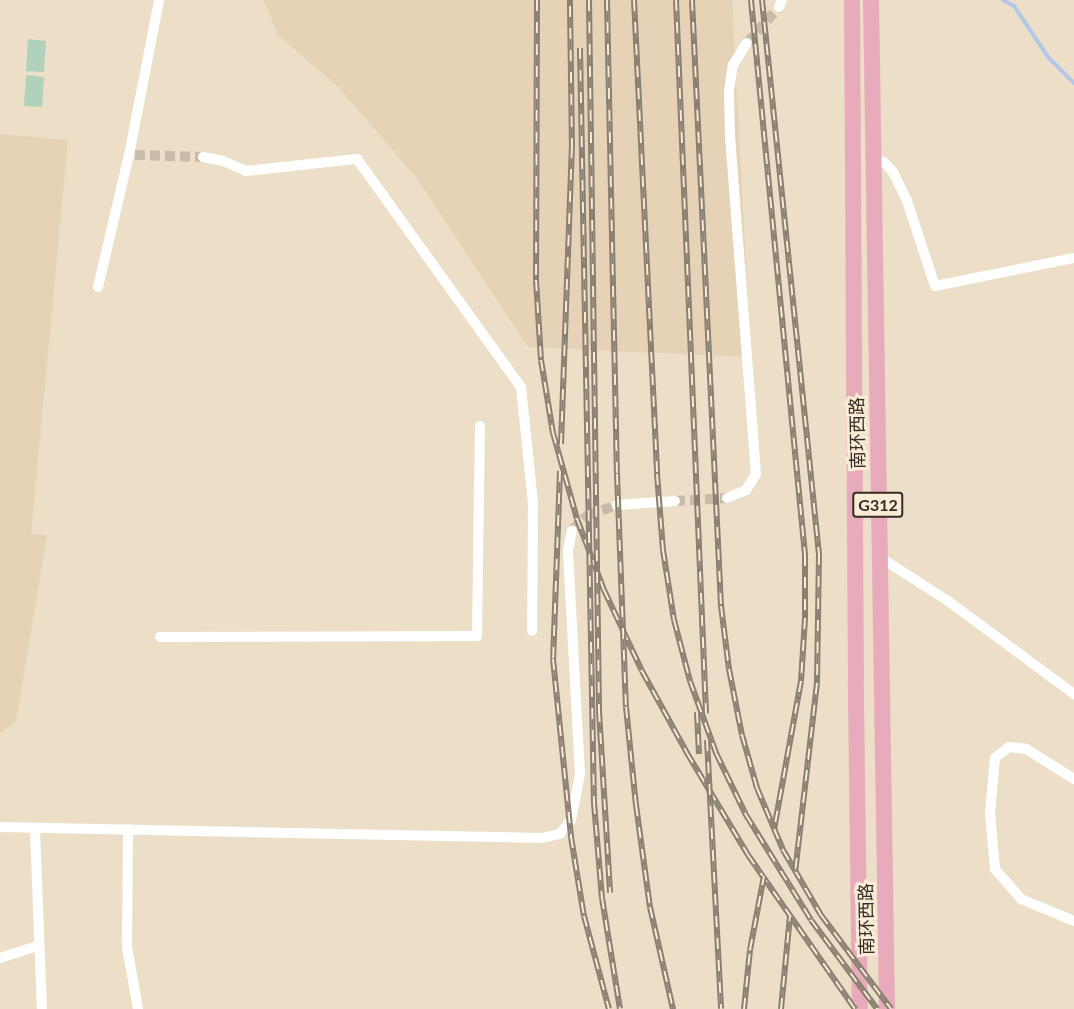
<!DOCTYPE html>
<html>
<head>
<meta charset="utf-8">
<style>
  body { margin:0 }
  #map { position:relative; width:1074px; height:1009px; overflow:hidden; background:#eddec8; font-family:Lato,"Noto Sans SC",sans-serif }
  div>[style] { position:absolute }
  .built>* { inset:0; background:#e6d2b6 }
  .green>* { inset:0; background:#b0d1bb }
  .stream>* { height:4px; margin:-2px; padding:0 2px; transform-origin:2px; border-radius:2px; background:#b3c8e9 }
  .minor-tunnel>* { height:10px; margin-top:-5px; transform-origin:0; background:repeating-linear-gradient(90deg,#c8bba7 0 10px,transparent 0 15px) }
  .minor>* { height:10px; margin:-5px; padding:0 5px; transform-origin:5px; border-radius:5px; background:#fff }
  .trunk>* { height:16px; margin:-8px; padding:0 8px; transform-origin:8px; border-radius:8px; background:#e8abbc }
  .rail>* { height:6px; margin-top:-3px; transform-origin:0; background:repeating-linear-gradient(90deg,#faebd5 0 11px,#8a8071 0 22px); box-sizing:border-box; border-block:2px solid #8a8071 }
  span { translate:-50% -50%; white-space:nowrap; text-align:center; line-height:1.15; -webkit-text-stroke:6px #faebd5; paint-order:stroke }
  .shield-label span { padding:2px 4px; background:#faebd5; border:2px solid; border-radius:4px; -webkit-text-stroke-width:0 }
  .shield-label { font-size:16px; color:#332d25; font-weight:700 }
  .street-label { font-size:18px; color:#332d25 }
</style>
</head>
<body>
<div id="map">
  <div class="built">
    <div style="clip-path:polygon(264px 0,732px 0,751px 357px,528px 347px,416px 177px,338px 87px,277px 34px)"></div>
    <div style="clip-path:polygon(0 134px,68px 140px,31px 534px,47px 535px,16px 721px,0 733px)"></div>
  </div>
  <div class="green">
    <div style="clip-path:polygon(28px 39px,46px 41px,44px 72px,26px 71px)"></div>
    <div style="clip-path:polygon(26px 75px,44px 77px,42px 107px,24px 106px)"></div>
  </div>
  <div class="stream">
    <div style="left:1003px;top:0;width:13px;rotate:29deg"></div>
    <div style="left:1014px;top:6px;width:63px;rotate:56.1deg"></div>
    <div style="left:1049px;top:58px;width:35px;rotate:45deg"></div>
  </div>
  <div class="minor-tunnel">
    <div style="left:747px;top:43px;width:48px;rotate:-48.4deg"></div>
    <div style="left:135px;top:155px;width:68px;rotate:1.7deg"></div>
    <div style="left:675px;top:501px;width:52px;rotate:-3.3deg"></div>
    <div style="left:572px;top:530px;width:22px;rotate:-43deg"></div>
    <div style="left:588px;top:515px;width:31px;rotate:-19deg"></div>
  </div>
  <div class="minor">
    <div style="left:779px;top:7px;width:8px;rotate:-67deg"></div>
    <div style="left:203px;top:157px;width:20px;rotate:11deg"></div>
    <div style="left:223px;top:161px;width:25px;rotate:23deg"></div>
    <div style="left:246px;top:171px;width:112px;rotate:-6.2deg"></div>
    <div style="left:357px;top:159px;width:281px;rotate:54.3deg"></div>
    <div style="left:521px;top:387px;width:117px;rotate:84.1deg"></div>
    <div style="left:533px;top:503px;width:128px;rotate:90.4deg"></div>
    <div style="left:873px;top:159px;width:11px;rotate:15deg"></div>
    <div style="left:884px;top:162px;width:13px;rotate:48deg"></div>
    <div style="left:893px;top:172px;width:32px;rotate:64deg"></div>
    <div style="left:907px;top:201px;width:89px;rotate:71.8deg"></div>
    <div style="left:935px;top:286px;width:142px;rotate:-11.4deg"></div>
    <div style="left:98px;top:287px;width:136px;rotate:-76.8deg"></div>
    <div style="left:129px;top:155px;width:158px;rotate:-79deg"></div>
    <div style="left:727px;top:498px;width:21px;rotate:-23deg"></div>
    <div style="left:746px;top:490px;width:19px;rotate:-58deg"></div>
    <div style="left:756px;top:474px;width:338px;rotate:-94.4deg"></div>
    <div style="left:730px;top:137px;width:45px;rotate:-91.3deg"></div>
    <div style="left:729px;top:92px;width:27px;rotate:-82deg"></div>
    <div style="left:733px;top:65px;width:26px;rotate:-58deg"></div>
    <div style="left:617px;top:505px;width:58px;rotate:-3.9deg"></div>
    <div style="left:878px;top:556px;width:83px;rotate:32.7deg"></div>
    <div style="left:948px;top:601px;width:157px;rotate:36.4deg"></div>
    <div style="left:160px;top:637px;width:317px;rotate:-0.2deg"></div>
    <div style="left:477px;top:636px;width:210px;rotate:-89.2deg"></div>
    <div style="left:1074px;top:779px;width:57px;rotate:-148deg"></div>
    <div style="left:1026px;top:749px;width:17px;rotate:-173deg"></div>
    <div style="left:1009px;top:747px;width:18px;rotate:142deg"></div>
    <div style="left:995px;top:758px;width:55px;rotate:95.2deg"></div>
    <div style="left:990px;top:813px;width:56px;rotate:84.9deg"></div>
    <div style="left:995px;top:869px;width:40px;rotate:49deg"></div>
    <div style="left:1021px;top:899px;width:57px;rotate:22.5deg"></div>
    <div style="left:0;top:827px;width:542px;rotate:1.16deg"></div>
    <div style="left:542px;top:838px;width:18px;rotate:-13deg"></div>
    <div style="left:560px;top:834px;width:18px;rotate:-52deg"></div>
    <div style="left:571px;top:820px;width:47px;rotate:-78.9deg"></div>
    <div style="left:580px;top:774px;width:223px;rotate:-93.1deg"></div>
    <div style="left:568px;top:551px;width:21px;rotate:-79deg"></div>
    <div style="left:35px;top:829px;width:180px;rotate:87.8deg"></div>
    <div style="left:128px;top:829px;width:118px;rotate:90.5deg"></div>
    <div style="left:127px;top:947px;width:63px;rotate:79.9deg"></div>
    <div style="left:0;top:958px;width:40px;rotate:-18deg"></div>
  </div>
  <div class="trunk">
    <div style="left:852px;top:0;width:696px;rotate:89.67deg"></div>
    <div style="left:856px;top:696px;width:313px;rotate:89.3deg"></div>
    <div style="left:871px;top:0;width:1009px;rotate:89.09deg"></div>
  </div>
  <div class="rail">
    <div style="left:537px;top:0;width:280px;rotate:90.2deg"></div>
    <div style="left:536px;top:280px;width:80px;rotate:86.4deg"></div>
    <div style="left:541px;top:360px;width:74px;rotate:80.7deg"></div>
    <div style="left:553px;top:433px;width:89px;rotate:74.4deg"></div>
    <div style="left:577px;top:519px;width:76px;rotate:69.2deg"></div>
    <div style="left:604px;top:590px;width:89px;rotate:64.9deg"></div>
    <div style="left:642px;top:671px;width:94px;rotate:61.2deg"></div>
    <div style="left:687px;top:753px;width:119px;rotate:59.1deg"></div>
    <div style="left:748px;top:855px;width:188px;rotate:55.2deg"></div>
    <div style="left:589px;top:0;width:711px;rotate:89.19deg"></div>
    <div style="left:599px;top:711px;width:182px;rotate:86.5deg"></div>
    <div style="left:607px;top:0;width:474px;rotate:88.8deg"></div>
    <div style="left:617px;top:474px;width:233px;rotate:87.8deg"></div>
    <div style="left:626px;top:707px;width:99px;rotate:84.2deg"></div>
    <div style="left:636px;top:805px;width:103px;rotate:82.2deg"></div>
    <div style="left:650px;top:907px;width:105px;rotate:77.3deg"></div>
    <div style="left:634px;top:0;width:475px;rotate:87.2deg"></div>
    <div style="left:657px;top:474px;width:76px;rotate:85.5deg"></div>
    <div style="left:663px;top:550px;width:71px;rotate:81.1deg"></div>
    <div style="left:674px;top:620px;width:63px;rotate:75.3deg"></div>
    <div style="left:690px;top:681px;width:77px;rotate:70.1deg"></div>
    <div style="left:716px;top:753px;width:69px;rotate:64.2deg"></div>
    <div style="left:746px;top:815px;width:123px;rotate:58.2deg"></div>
    <div style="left:811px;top:920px;width:111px;rotate:53.4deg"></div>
    <div style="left:676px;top:0;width:714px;rotate:87.59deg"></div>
    <div style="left:692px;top:0;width:607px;rotate:87.26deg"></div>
    <div style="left:721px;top:606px;width:64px;rotate:82.8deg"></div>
    <div style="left:729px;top:669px;width:67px;rotate:78.9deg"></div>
    <div style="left:742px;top:735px;width:55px;rotate:74.2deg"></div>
    <div style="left:757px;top:788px;width:67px;rotate:67.2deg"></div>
    <div style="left:783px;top:850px;width:75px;rotate:59.7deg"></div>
    <div style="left:821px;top:915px;width:117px;rotate:53.3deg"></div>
    <div style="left:751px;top:0;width:558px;rotate:84.44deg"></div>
    <div style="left:805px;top:555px;width:63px;rotate:90deg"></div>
    <div style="left:805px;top:618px;width:63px;rotate:93.6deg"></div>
    <div style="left:801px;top:681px;width:150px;rotate:100.3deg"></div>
    <div style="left:762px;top:0;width:557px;rotate:84.13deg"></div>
    <div style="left:819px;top:554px;width:129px;rotate:90.9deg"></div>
    <div style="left:817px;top:683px;width:190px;rotate:96.6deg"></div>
    <div style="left:580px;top:48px;width:755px;rotate:88.94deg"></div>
    <div style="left:594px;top:803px;width:95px;rotate:85.2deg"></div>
    <div style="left:602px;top:898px;width:112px;rotate:80.8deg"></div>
    <div style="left:561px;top:444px;width:295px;rotate:-87.9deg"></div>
    <div style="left:572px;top:149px;width:149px;rotate:-90.8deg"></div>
    <div style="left:560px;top:471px;width:188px;rotate:92.1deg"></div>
    <div style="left:553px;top:659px;width:179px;rotate:84.2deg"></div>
    <div style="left:571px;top:837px;width:80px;rotate:80.7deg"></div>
    <div style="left:584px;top:916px;width:96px;rotate:75deg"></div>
    <div style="left:697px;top:712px;width:42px;rotate:87.3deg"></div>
    <div style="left:707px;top:740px;width:269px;rotate:87deg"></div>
    <div style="left:744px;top:1009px;width:59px;rotate:-84.2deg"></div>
    <div style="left:750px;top:950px;width:75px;rotate:-79.3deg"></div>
    <div style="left:781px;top:1009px;width:93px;rotate:-84.5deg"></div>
  </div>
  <div class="shield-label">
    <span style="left:878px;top:505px">G312</span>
  </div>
  <div class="street-label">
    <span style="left:857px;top:433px;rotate:-91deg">南环西路</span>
    <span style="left:866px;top:919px;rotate:-91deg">南环西路</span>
  </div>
</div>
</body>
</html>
